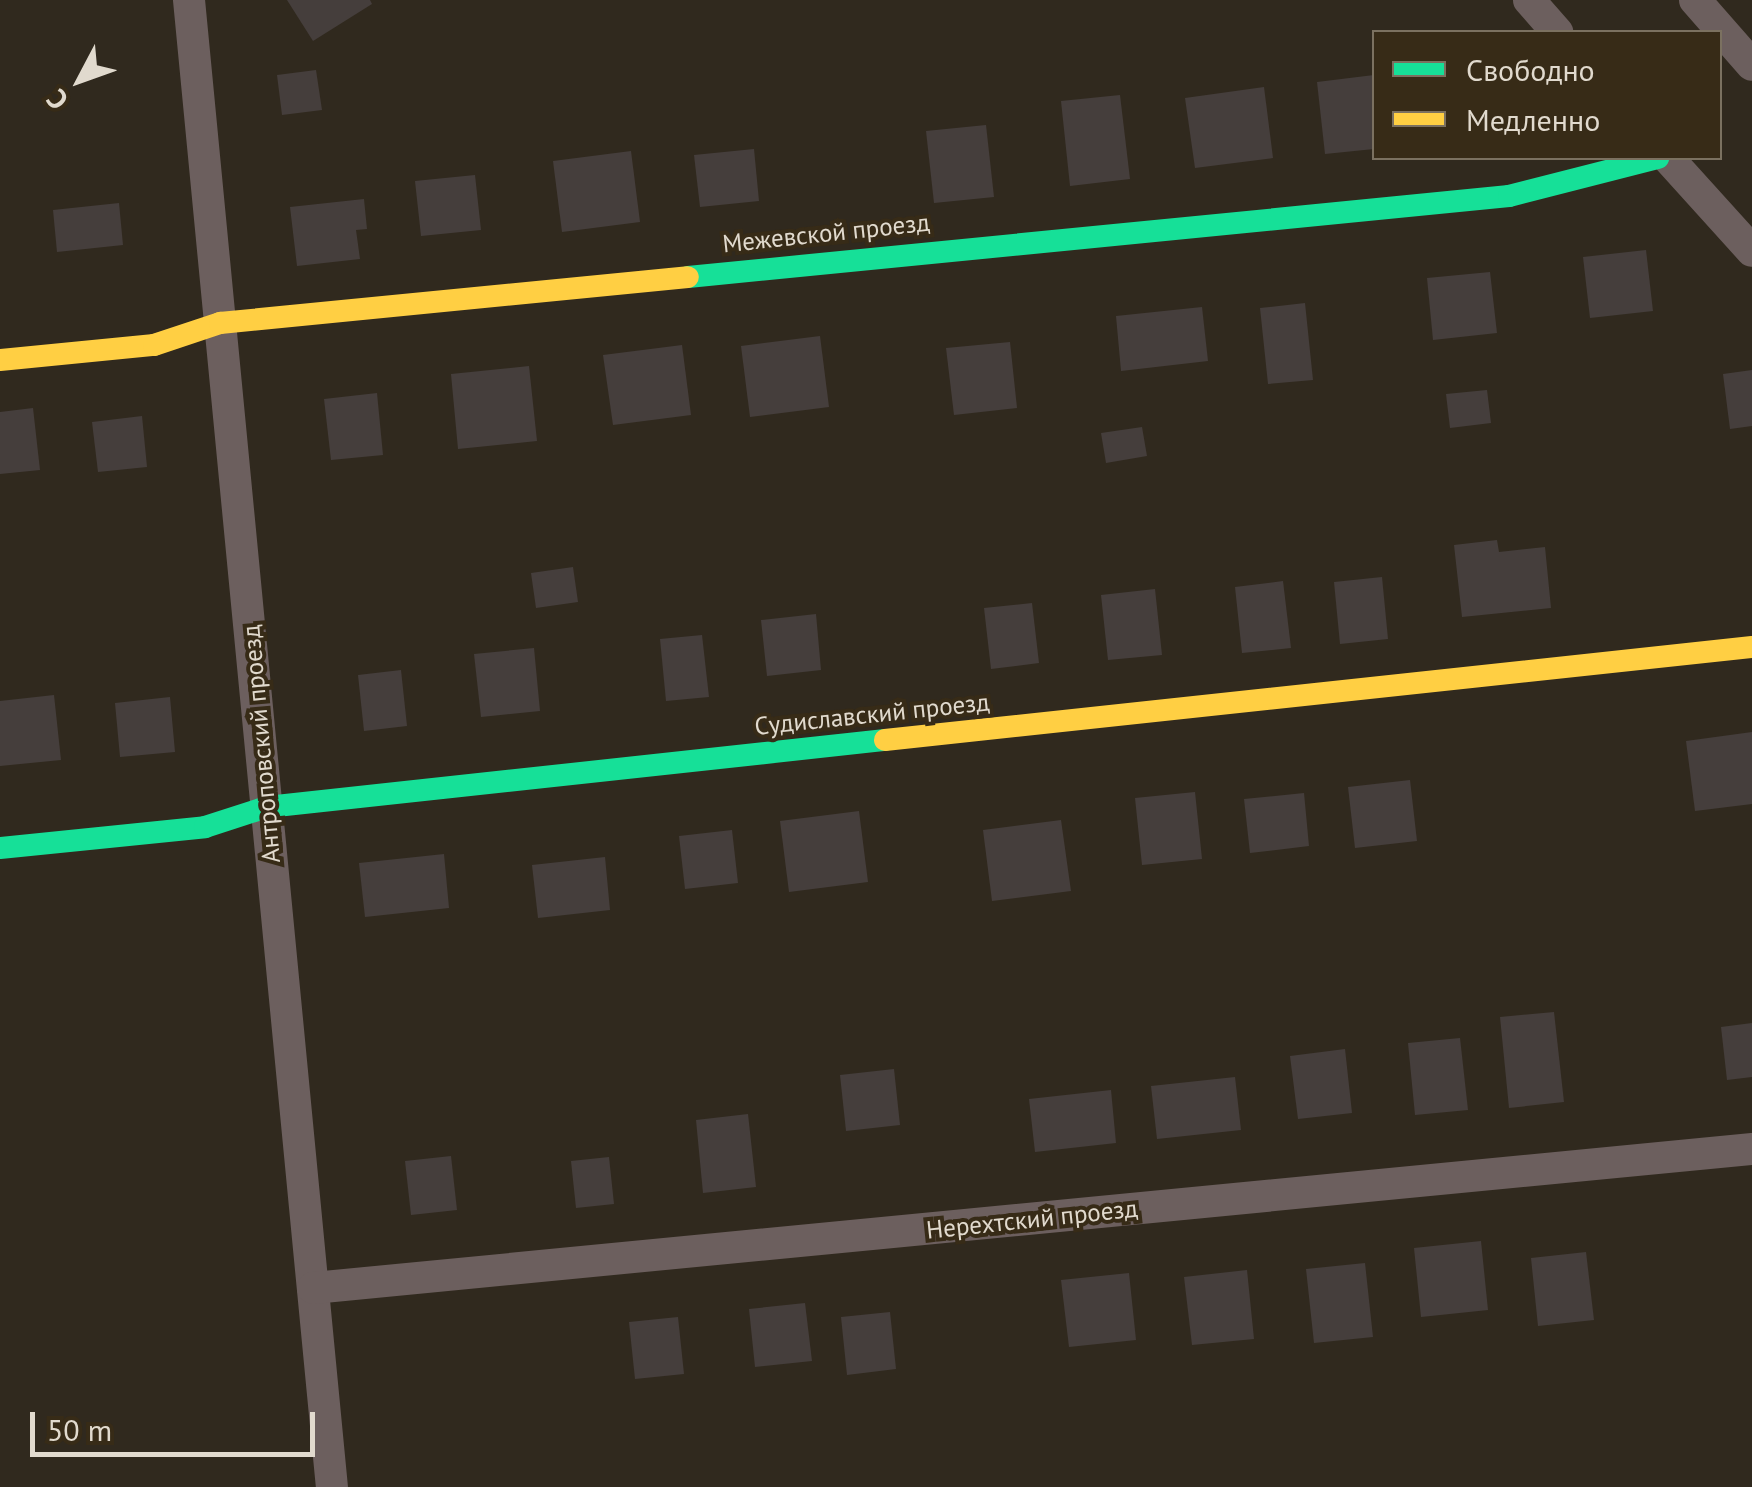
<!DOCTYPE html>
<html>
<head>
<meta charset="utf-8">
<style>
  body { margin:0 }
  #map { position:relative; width:1752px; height:1487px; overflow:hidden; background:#30291e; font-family:"PT Sans",sans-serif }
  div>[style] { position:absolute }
  .building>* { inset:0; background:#453e3c }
  .street>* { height:32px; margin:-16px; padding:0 16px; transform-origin:16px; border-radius:16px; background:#6c5f5e }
  .fast>* { height:22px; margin:-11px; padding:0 11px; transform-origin:11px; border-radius:11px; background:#16e098 }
  .slow>* { height:22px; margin:-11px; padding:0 11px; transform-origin:11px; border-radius:11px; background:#ffcf43 }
  span { translate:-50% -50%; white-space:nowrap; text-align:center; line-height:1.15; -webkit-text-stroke:8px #372b17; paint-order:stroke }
  .street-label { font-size:25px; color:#e1dace }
  .legend { position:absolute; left:1372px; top:30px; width:350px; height:130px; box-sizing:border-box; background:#372b17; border:2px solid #7b7160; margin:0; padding:12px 18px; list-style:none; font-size:30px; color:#e1dace }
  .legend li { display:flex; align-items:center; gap:20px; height:50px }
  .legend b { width:50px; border:2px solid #7b7160 }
  .north { position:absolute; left:30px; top:30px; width:100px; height:100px; -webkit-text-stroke:8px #372b17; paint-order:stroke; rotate:229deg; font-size:28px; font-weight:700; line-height:40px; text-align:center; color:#e1dace }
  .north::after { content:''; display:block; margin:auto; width:35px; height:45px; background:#e1dace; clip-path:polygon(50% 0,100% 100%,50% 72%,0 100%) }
  .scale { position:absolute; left:30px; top:1412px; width:285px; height:45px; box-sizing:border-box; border:5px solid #e1dace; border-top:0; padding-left:12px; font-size:30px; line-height:35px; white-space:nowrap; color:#e1dace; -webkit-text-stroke:8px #372b17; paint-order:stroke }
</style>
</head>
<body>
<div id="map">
  <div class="building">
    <div style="clip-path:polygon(287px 0,370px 0,372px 4px,313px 41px)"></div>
    <div style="clip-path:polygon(316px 70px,322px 110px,282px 115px,277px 75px)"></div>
    <div style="clip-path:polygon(1374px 75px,1374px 149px,1325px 154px,1317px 82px)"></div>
    <div style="clip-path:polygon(1264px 87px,1273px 158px,1195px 168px,1185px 98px)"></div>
    <div style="clip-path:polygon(1120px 95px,1130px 179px,1070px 186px,1061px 101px)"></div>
    <div style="clip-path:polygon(986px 125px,994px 197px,934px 203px,926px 131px)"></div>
    <div style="clip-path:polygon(754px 149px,759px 201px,700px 207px,694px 155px)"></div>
    <div style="clip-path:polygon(631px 151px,640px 222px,562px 232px,553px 161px)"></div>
    <div style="clip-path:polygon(475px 175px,481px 230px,421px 236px,415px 181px)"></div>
    <div style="clip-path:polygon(364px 199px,367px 229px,356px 230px,360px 259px,297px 266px,290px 207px)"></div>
    <div style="clip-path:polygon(119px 203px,123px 245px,57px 252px,53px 210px)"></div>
    <div style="clip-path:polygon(1646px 250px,1653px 311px,1590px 318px,1583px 257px)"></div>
    <div style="clip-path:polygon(1490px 272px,1497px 333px,1433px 340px,1427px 278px)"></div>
    <div style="clip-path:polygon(1305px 303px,1313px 380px,1268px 384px,1260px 308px)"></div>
    <div style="clip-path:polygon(1202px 307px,1208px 361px,1121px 371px,1116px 316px)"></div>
    <div style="clip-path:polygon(820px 336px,829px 407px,750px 417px,741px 346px)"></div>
    <div style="clip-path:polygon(1010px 342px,1017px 408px,954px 415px,946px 348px)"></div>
    <div style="clip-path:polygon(682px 345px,691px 415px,613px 425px,603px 355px)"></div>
    <div style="clip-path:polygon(529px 366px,537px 441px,458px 449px,451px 374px)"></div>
    <div style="clip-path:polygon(1752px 370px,1752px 426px,1730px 429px,1723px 374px)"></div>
    <div style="clip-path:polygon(1487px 390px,1491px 423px,1450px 428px,1446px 394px)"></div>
    <div style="clip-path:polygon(377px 393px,383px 455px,331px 460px,324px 399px)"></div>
    <div style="clip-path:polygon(33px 408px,40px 470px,0 474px,0 412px)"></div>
    <div style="clip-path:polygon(142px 416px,147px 467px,98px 472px,92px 422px)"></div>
    <div style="clip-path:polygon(1142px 427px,1147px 456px,1106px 463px,1101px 433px)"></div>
    <div style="clip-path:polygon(1497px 540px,1499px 552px,1545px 547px,1551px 608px,1462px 617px,1454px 545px)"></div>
    <div style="clip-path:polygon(573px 567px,578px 602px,536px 608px,531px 573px)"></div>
    <div style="clip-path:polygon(1382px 577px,1388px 639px,1340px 644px,1334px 582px)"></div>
    <div style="clip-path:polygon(1283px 581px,1291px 648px,1242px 653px,1235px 587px)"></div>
    <div style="clip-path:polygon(1155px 589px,1162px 655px,1108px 660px,1101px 595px)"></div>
    <div style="clip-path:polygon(1032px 603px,1039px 663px,991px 669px,984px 608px)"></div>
    <div style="clip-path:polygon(816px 614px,821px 670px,767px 676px,761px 620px)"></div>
    <div style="clip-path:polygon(702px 635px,709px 697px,666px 701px,660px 639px)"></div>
    <div style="clip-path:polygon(534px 648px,540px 711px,481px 717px,474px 654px)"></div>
    <div style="clip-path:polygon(401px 670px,407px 726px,364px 731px,358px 675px)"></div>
    <div style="clip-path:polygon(54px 695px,61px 760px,0 766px,0 701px)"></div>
    <div style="clip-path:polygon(170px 697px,175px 752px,120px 757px,115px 703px)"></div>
    <div style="clip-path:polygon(1752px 732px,1752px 804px,1695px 811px,1686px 741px)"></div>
    <div style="clip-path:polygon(1410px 780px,1417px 841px,1355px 848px,1348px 787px)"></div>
    <div style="clip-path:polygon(1195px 792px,1202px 859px,1142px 865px,1135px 798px)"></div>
    <div style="clip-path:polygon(1304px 793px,1309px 846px,1250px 853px,1244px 799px)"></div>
    <div style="clip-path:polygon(859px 811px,868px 882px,789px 892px,780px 821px)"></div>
    <div style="clip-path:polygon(1061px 820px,1071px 891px,992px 901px,983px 830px)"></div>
    <div style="clip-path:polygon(732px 830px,738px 883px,685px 889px,679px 836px)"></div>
    <div style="clip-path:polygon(444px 854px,449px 908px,365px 917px,359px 863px)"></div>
    <div style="clip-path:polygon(605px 857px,610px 910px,538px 918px,532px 865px)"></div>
    <div style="clip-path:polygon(1554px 1012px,1564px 1102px,1509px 1108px,1500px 1017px)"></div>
    <div style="clip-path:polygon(1752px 1023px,1752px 1077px,1727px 1080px,1721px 1027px)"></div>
    <div style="clip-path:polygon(1460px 1038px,1468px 1110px,1415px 1115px,1408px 1043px)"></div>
    <div style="clip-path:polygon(1345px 1049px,1352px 1113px,1298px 1119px,1290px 1056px)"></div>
    <div style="clip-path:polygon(894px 1069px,900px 1125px,846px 1131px,840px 1075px)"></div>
    <div style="clip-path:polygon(1235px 1077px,1241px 1130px,1157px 1139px,1151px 1086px)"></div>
    <div style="clip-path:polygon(1111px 1090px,1116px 1143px,1035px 1152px,1029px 1099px)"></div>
    <div style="clip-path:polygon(748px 1114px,756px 1187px,703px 1193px,696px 1120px)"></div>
    <div style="clip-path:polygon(451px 1156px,457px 1210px,411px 1215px,405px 1161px)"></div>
    <div style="clip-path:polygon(609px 1157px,614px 1204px,576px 1208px,571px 1161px)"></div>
    <div style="clip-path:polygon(1481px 1241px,1488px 1310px,1421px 1317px,1414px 1248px)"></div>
    <div style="clip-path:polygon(1586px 1252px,1594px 1320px,1538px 1326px,1531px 1258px)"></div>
    <div style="clip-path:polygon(1365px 1263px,1373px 1337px,1314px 1343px,1306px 1269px)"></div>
    <div style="clip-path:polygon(1247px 1270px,1254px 1339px,1192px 1345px,1184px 1277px)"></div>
    <div style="clip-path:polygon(1129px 1273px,1136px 1340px,1069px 1347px,1061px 1280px)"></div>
    <div style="clip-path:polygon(805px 1303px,812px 1361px,755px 1367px,749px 1309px)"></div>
    <div style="clip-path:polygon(890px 1312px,896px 1369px,847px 1375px,841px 1317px)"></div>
    <div style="clip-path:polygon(678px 1317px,684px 1374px,635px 1379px,629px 1322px)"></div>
  </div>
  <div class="street">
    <div style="left:189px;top:0;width:1494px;rotate:84.51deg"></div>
    <div style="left:1529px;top:0;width:43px;rotate:48.8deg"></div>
    <div style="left:1695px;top:0;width:86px;rotate:48.8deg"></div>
    <div style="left:1668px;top:158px;width:125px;rotate:47.9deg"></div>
    <div style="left:313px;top:1288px;width:1446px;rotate:-5.52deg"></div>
  </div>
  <div class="fast">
    <div style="left:688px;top:277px;width:825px;rotate:-5.63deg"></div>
    <div style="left:1509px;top:196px;width:154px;rotate:-14.3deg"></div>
    <div style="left:0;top:848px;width:206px;rotate:-5.8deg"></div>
    <div style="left:205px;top:827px;width:65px;rotate:-17.9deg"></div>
    <div style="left:267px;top:807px;width:622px;rotate:-6.19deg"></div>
  </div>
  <div class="slow">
    <div style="left:0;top:360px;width:155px;rotate:-5.6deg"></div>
    <div style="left:154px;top:345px;width:70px;rotate:-18.4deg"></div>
    <div style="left:220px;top:323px;width:470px;rotate:-5.6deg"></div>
    <div style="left:885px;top:740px;width:872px;rotate:-6.12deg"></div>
  </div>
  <div class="street-label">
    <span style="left:826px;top:233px;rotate:-6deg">Межевской проезд</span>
    <span style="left:872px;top:714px;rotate:-6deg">Судиславский проезд</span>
    <span style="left:261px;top:744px;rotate:-95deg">Антроповский проезд</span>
    <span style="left:1032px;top:1219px;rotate:-6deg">Нерехтский проезд</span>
  </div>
  <ul class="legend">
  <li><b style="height:12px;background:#16e098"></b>Свободно</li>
  <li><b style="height:12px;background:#ffcf43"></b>Медленно</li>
  </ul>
  <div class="north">С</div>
  <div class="scale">50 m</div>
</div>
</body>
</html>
